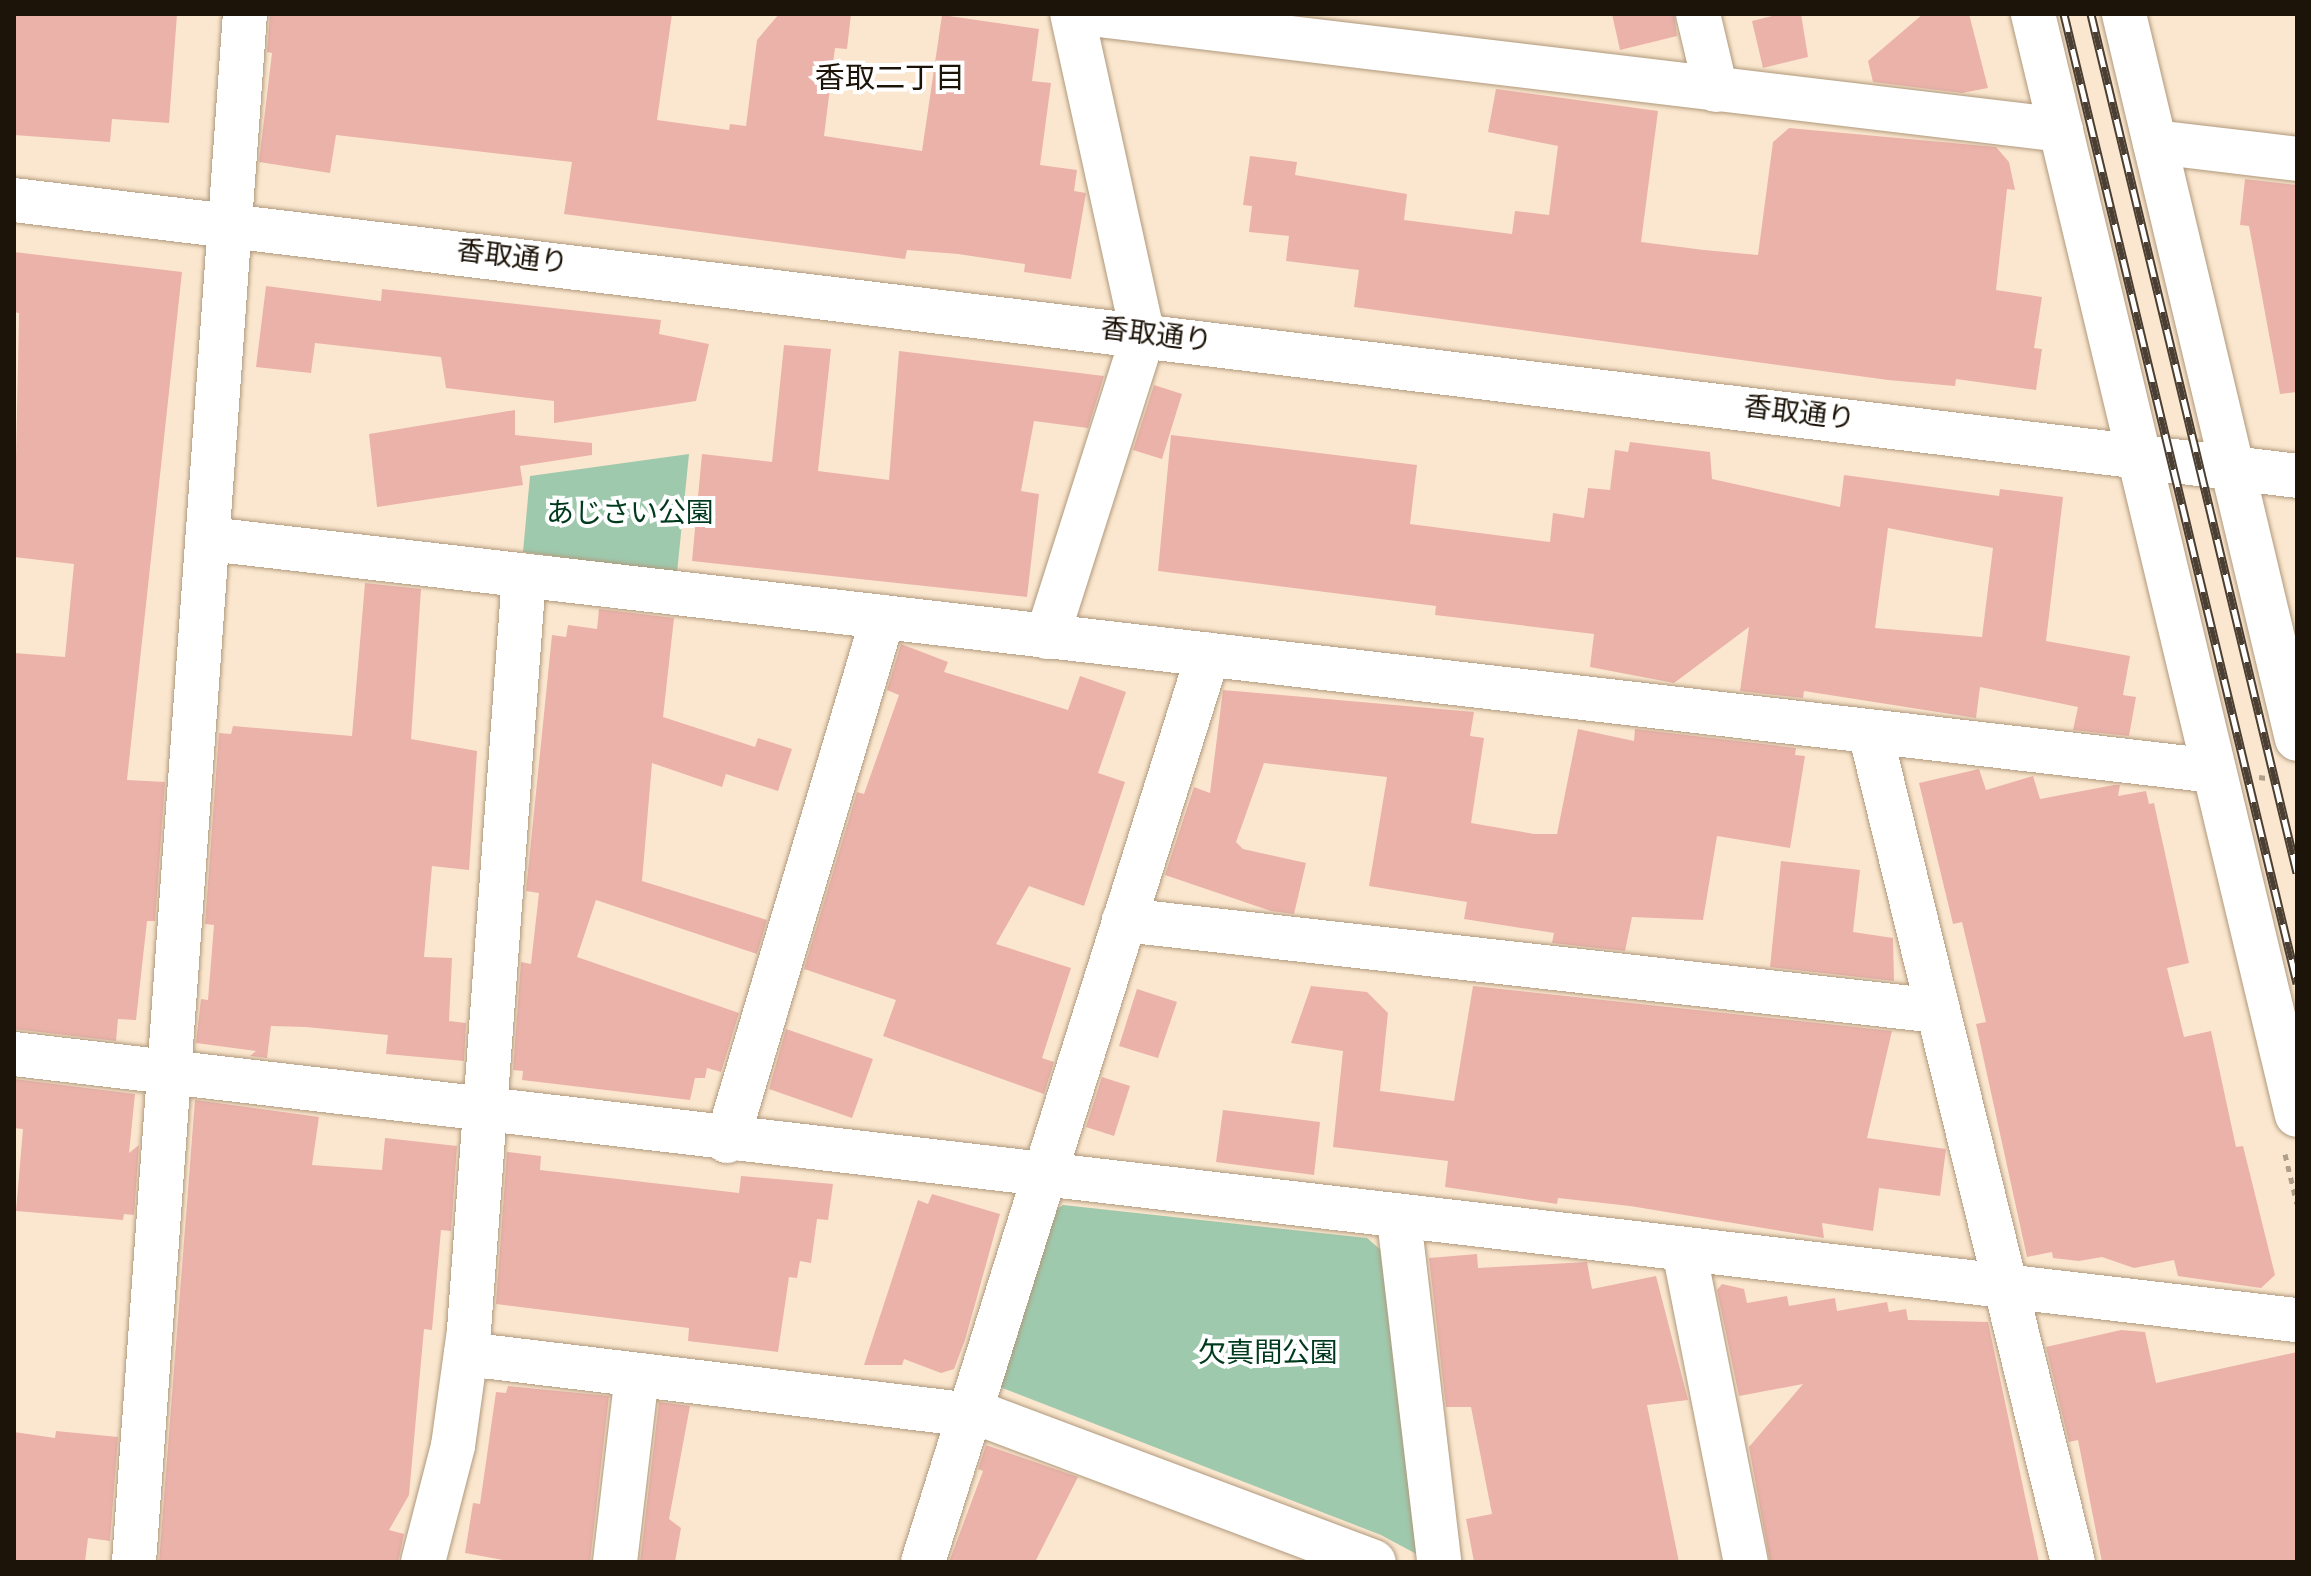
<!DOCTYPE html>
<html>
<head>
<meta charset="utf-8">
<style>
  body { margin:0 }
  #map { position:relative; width:2311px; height:1576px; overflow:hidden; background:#fbe7cf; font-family:Overpass,"Noto Sans JP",sans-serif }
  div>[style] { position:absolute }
  .green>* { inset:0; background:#9fc9ad }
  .building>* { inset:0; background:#ebb2aa }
  .path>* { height:5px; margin-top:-2.5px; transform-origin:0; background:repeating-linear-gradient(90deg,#ae9e8a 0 6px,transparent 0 12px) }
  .roads { filter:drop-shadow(0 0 2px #b0997c) drop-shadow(0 0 2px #b0997c) }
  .minor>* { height:44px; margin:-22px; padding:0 22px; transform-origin:22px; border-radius:22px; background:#fff }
  .rail>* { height:9px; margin-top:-4.5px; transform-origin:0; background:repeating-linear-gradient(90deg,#fff 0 18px,#4a3f32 0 36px); box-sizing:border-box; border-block:2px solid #4a3f32 }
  span { translate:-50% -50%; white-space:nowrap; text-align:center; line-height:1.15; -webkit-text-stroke:8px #fff; paint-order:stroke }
  .street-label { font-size:28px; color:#1d1409 }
  .park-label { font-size:28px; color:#003a1d }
  .neighbourhood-label { font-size:30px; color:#1d1409 }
  .frame { position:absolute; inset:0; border:16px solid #1d1409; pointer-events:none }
</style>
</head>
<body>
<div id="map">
  <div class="green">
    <div style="clip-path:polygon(689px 454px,677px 573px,523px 552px,530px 476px)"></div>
    <div style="clip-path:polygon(1063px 1205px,1367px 1238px,1383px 1252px,1422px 1557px,1381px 1535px,992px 1384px,1046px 1216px)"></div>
  </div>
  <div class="building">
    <div style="clip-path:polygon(14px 14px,177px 14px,169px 123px,112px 119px,110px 142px,14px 135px)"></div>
    <div style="clip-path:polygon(270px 14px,672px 14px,657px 120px,729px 130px,730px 124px,746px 126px,757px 40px,779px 14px,851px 14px,847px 49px,835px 48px,824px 136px,922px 151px,942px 15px,1039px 29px,1032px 81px,1051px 83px,1040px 165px,1077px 170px,1074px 191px,1086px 193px,1071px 279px,1024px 272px,1025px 264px,958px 254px,907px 250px,905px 259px,564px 214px,572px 162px,336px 135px,330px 173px,259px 162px,272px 53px,267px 52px)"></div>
    <div style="clip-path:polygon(1612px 14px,1674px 14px,1677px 36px,1620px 50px)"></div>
    <div style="clip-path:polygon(1780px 14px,1801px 14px,1808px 57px,1763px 68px,1752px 21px)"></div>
    <div style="clip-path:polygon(1923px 14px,1969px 14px,1988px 88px,1962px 93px,1873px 82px,1868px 61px)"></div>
    <div style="clip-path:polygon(1496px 89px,1658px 111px,1641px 242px,1704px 250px,1758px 255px,1773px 142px,1789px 128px,1996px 147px,2009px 162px,2015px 190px,2007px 189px,1996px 290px,2042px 297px,2034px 348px,2042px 349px,2036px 390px,1956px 379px,1955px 386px,1888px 380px,1354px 307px,1359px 270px,1286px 261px,1289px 236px,1249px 232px,1252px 206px,1243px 205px,1250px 156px,1297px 162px,1295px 175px,1407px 194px,1404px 220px,1512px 234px,1515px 211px,1549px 215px,1558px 146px,1488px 132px)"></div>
    <div style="clip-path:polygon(2245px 179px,2297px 185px,2297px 392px,2280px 394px,2249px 226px,2240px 225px)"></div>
    <div style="clip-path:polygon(14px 252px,182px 272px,127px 780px,165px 782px,155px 921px,147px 921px,136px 1020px,118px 1019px,116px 1041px,14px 1029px,14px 653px,65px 657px,74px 564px,14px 557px,19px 313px,14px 312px)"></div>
    <div style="clip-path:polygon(266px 286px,381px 301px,382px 289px,661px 320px,659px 334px,709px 344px,696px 401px,554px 423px,554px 401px,446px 388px,441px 357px,315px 343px,311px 373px,256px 367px)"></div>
    <div style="clip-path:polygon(784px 345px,831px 349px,818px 471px,889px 480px,899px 351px,1104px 376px,1088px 428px,1034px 421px,1021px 491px,1039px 494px,1027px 597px,692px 561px,702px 454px,772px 462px)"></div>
    <div style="clip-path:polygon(1154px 385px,1182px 394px,1162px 459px,1133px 450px)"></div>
    <div style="clip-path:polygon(515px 410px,515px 435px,592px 443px,592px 455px,520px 466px,523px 485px,377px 507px,369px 434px)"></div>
    <div style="clip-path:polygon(evenodd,1171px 435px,1417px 465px,1410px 524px,1550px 542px,1553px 513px,1584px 518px,1588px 488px,1610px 490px,1615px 450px,1628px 452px,1630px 442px,1710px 452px,1712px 479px,1840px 507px,1844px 475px,1999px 496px,2000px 489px,2063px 497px,2046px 641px,2130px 656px,2123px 695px,2136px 697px,2129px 736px,2073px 730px,2078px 707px,1980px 687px,1976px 718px,1804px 691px,1803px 698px,1740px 691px,1749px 627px,1674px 683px,1590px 667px,1594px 634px,1435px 615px,1436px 606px,1158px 571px,1171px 435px,1888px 528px,1993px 548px,1982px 637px,1875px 628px,1888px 528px)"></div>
    <div style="clip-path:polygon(365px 583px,421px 589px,411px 739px,477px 751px,469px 870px,432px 866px,424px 957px,452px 958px,449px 1021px,466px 1023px,464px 1061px,386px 1054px,388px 1035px,306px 1027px,271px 1026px,267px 1058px,250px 1056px,256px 1051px,196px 1043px,201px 999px,208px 1000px,214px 925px,205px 924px,219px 733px,231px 734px,233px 726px,352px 736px)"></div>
    <div style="clip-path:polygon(599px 609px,674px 618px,663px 717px,755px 747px,758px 738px,792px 749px,778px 791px,726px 774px,722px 787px,652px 763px,642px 881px,767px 920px,757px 954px,596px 900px,577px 957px,739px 1013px,721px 1072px,707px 1068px,705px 1078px,695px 1078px,690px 1100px,522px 1080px,523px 1071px,513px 1070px,521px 962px,531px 964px,539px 893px,526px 891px,552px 635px,566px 637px,568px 625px,597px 629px)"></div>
    <div style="clip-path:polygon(901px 644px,948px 662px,944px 672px,1068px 710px,1080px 676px,1126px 692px,1098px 773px,1125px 782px,1084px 906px,1029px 886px,996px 944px,1071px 968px,1042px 1058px,1054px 1062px,1044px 1094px,883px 1036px,896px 1000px,804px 969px,857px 792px,864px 794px,899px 695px,887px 690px)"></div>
    <div style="clip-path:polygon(1223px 690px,1474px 712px,1470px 736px,1484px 738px,1471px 823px,1534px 834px,1557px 834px,1578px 729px,1634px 741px,1635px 729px,1796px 748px,1795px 755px,1805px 756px,1790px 848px,1717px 836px,1703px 920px,1632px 917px,1625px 951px,1552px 943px,1554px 933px,1464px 919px,1467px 902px,1369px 886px,1387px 777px,1264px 763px,1236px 842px,1243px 849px,1306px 863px,1294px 914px,1271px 911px,1165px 875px,1194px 787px,1210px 793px)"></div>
    <div style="clip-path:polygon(1979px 769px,1986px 790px,2033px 776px,2040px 799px,2114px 785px,2120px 785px,2118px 796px,2146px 791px,2149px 804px,2154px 803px,2189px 963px,2167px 968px,2184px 1037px,2211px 1031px,2236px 1147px,2243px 1146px,2275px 1275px,2261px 1288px,2178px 1276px,2174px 1260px,2134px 1268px,2102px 1257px,2079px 1261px,2053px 1258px,2052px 1252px,2027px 1257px,1976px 1024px,1986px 1022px,1962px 922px,1953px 924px,1919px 783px)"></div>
    <div style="clip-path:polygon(1781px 861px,1860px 870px,1853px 932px,1893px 938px,1894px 981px,1770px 967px)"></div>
    <div style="clip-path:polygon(1311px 986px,1367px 992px,1388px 1013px,1380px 1091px,1454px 1101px,1473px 986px,1892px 1031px,1867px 1138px,1946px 1149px,1940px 1196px,1879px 1188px,1873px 1231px,1822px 1223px,1824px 1238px,1630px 1206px,1558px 1198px,1557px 1204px,1445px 1187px,1448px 1161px,1333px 1147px,1343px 1051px,1291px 1043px)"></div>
    <div style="clip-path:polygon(1137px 989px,1177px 1002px,1158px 1058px,1119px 1046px)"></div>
    <div style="clip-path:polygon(786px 1029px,873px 1059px,852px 1118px,769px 1089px)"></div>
    <div style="clip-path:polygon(1102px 1077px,1130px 1086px,1114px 1136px,1086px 1127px)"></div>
    <div style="clip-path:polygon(14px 1079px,135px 1094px,129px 1153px,139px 1145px,134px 1215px,124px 1214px,123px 1220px,16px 1211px,23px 1129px,14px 1128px)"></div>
    <div style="clip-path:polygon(195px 1100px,319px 1117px,312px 1165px,382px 1170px,385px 1138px,457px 1146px,451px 1231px,441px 1230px,432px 1330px,424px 1329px,409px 1495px,389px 1530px,404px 1534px,398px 1562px,159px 1562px)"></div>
    <div style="clip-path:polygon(1223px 1110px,1320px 1122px,1314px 1175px,1216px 1162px)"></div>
    <div style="clip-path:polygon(507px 1152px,541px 1156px,540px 1170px,739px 1193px,741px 1176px,833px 1184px,828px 1220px,817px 1219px,811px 1263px,800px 1261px,797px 1278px,789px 1277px,778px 1352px,688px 1341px,689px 1328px,496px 1304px)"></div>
    <div style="clip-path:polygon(932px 1194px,1000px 1214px,965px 1340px,954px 1369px,941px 1373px,904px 1359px,902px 1365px,864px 1365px,918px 1200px,928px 1204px)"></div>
    <div style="clip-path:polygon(1477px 1254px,1478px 1268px,1587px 1262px,1592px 1289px,1656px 1276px,1688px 1400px,1647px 1405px,1679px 1562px,1474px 1562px,1466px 1519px,1492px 1514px,1471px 1407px,1446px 1407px,1429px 1258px)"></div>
    <div style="clip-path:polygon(1722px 1284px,1744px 1289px,1747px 1303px,1787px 1296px,1789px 1306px,1835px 1298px,1837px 1311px,1887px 1302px,1889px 1312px,1906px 1309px,1908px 1320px,1988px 1322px,2039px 1562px,1770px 1562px,1749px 1447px,1803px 1384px,1739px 1396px,1717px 1290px)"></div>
    <div style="clip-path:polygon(2121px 1330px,2145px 1332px,2156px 1383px,2297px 1352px,2297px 1562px,2102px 1562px,2078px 1440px,2069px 1442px,2046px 1347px)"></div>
    <div style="clip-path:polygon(508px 1386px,609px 1396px,590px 1562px,514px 1562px,465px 1553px,473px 1503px,480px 1504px,496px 1392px,506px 1393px)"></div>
    <div style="clip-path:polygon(659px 1402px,690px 1406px,669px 1519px,681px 1528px,675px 1562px,640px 1562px)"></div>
    <div style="clip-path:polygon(56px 1431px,118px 1437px,110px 1541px,88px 1538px,85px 1562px,14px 1562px,14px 1432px,55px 1438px)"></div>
    <div style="clip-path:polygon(986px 1445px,1078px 1477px,1035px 1562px,949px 1562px,983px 1471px,978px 1469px)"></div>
  </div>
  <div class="path">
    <div style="left:2259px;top:777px;width:22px;rotate:8deg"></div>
    <div style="left:2285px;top:1154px;width:51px;rotate:76.5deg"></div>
  </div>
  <div class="roads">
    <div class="minor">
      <div style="left:1090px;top:14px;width:978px;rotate:6.81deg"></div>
      <div style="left:1698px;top:14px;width:78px;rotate:76.7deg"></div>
      <div style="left:2033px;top:14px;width:1132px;rotate:76.52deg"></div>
      <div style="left:2124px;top:14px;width:745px;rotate:76.58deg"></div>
      <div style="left:2155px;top:142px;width:143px;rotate:6.8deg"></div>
      <div style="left:14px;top:200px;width:2300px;rotate:6.89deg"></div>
      <div style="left:209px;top:539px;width:2018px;rotate:6.6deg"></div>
      <div style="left:1047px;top:637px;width:316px;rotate:-72.3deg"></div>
      <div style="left:1143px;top:336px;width:330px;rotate:-102.4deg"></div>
      <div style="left:1870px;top:732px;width:854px;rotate:76.26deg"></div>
      <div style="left:1124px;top:920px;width:819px;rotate:6.38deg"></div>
      <div style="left:14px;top:1054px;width:2298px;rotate:6.65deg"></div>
      <div style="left:727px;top:1141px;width:547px;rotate:-73.42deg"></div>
      <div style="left:1399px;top:1219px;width:345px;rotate:83.3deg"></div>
      <div style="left:1684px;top:1250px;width:318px;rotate:78.8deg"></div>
      <div style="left:466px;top:1354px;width:526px;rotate:6.88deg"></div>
      <div style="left:988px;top:1417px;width:412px;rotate:20.6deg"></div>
      <div style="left:134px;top:1562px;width:1552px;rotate:-85.9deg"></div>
      <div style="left:423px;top:1562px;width:120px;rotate:-75.5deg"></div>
      <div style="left:453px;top:1446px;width:117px;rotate:-82.1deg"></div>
      <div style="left:469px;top:1330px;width:756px;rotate:-85.83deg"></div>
      <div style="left:615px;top:1562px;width:188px;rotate:-83.3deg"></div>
      <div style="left:923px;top:1562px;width:951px;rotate:-72.56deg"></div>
    </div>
  </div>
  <div class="rail">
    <div style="left:2064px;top:14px;width:997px;rotate:76.48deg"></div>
    <div style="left:2091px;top:14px;width:883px;rotate:76.51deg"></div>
  </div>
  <div class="street-label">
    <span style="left:512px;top:259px;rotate:7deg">香取通り</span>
    <span style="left:1156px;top:337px;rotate:7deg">香取通り</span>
    <span style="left:1799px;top:415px;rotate:7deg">香取通り</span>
  </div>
  <div class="park-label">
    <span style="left:630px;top:515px">あじさい公園</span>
    <span style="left:1268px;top:1355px">欠真間公園</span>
  </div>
  <div class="neighbourhood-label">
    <span style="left:890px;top:81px">香取二丁目</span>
  </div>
  <div class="frame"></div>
</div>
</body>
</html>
